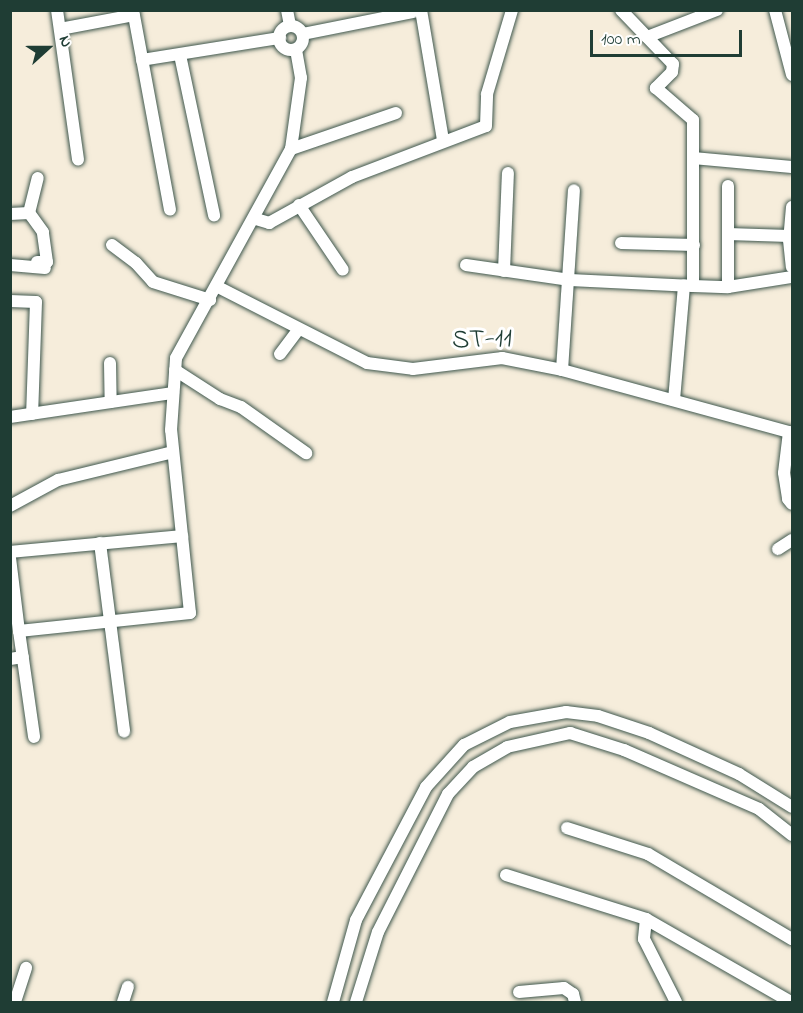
<!DOCTYPE html>
<html>
<head>
<meta charset="utf-8">
<style>
  body { margin:0 }
  #map { position:relative; width:803px; height:1013px; overflow:hidden; background:#f6eddb; font-family:"Indie Flower",sans-serif }
  div>[style] { position:absolute }
  .roads { filter:drop-shadow(0 0 2px #3f574d) drop-shadow(0 0 2px #3f574d) }
  .minor>* { height:12px; margin:-6px; padding:0 6px; transform-origin:6px; border-radius:6px; background:#fff }
  .minor>.ring { margin:-6px; padding:0; box-sizing:content-box; background:none; border:12px solid #fff; border-radius:50% }
  span { translate:-50% -50%; white-space:nowrap; text-align:center; line-height:1.15; -webkit-text-stroke:6px #fff; paint-order:stroke }
  .street-label { font-size:27px; color:#1f3d34 }
  .frame { position:absolute; inset:0; border:12px solid #1f3d34; pointer-events:none }
  .north { position:absolute; left:18px; top:18px; width:60px; height:60px; -webkit-text-stroke:4px #fff; paint-order:stroke; rotate:69deg; font-size:16px; font-weight:700; line-height:24px; text-align:center; color:#1f3d34 }
  .north::after { content:''; display:block; margin:auto; width:21px; height:27px; background:#1f3d34; clip-path:polygon(50% 0,100% 100%,50% 72%,0 100%) }
  .scale { position:absolute; left:590px; top:30px; width:152px; height:27px; box-sizing:border-box; border:3px solid #1f3d34; border-top:0; padding-left:8px; font-size:18px; line-height:21px; white-space:nowrap; color:#1f3d34; -webkit-text-stroke:4px #fff; paint-order:stroke }
</style>
</head>
<body>
<div id="map">
  <div class="roads">
    <div class="minor">
      <div style="left:57px;top:10px;width:151px;rotate:82deg"></div>
      <div style="left:133px;top:10px;width:203px;rotate:79.5deg"></div>
      <div style="left:287px;top:10px;width:16px;rotate:79deg"></div>
      <div style="left:421px;top:10px;width:132px;rotate:80.4deg"></div>
      <div style="left:621px;top:10px;width:75px;rotate:46.1deg"></div>
      <div style="left:673px;top:64px;width:8px;rotate:97deg"></div>
      <div style="left:672px;top:72px;width:23px;rotate:135deg"></div>
      <div style="left:656px;top:88px;width:49px;rotate:40.9deg"></div>
      <div style="left:693px;top:120px;width:166px;rotate:90deg"></div>
      <div style="left:775px;top:10px;width:67px;rotate:75.3deg"></div>
      <div class="ring" style="left:279px;top:26px;width:12px;height:12px"></div>
      <div style="left:60px;top:29px;width:75px;rotate:-10.7deg"></div>
      <div style="left:303px;top:34px;width:112px;rotate:-11.3deg"></div>
      <div style="left:647px;top:37px;width:75px;rotate:-21.1deg"></div>
      <div style="left:180px;top:55px;width:164px;rotate:78deg"></div>
      <div style="left:142px;top:60px;width:140px;rotate:-9.1deg"></div>
      <div style="left:291px;top:149px;width:111px;rotate:-18.9deg"></div>
      <div style="left:693px;top:158px;width:99px;rotate:5.2deg"></div>
      <div style="left:299px;top:205px;width:78px;rotate:55.9deg"></div>
      <div style="left:792px;top:207px;width:33px;rotate:95deg"></div>
      <div style="left:789px;top:240px;width:27px;rotate:84deg"></div>
      <div style="left:10px;top:214px;width:19px;rotate:-3deg"></div>
      <div style="left:256px;top:219px;width:14px;rotate:17deg"></div>
      <div style="left:269px;top:223px;width:95px;rotate:-29deg"></div>
      <div style="left:352px;top:177px;width:143px;rotate:-20.8deg"></div>
      <div style="left:486px;top:126px;width:32px;rotate:-88deg"></div>
      <div style="left:487px;top:94px;width:88px;rotate:-73.4deg"></div>
      <div style="left:728px;top:234px;width:61px;rotate:1.9deg"></div>
      <div style="left:621px;top:243px;width:73px;rotate:1.6deg"></div>
      <div style="left:112px;top:245px;width:30px;rotate:37deg"></div>
      <div style="left:136px;top:263px;width:25px;rotate:48deg"></div>
      <div style="left:153px;top:282px;width:60px;rotate:17.5deg"></div>
      <div style="left:37px;top:262px;width:10px"></div>
      <div style="left:47px;top:262px;width:30px;rotate:-98deg"></div>
      <div style="left:43px;top:232px;width:24px;rotate:-126deg"></div>
      <div style="left:29px;top:213px;width:36px;rotate:-76deg"></div>
      <div style="left:10px;top:265px;width:35px;rotate:5deg"></div>
      <div style="left:466px;top:265px;width:105px;rotate:8.2deg"></div>
      <div style="left:570px;top:280px;width:123px;rotate:2.8deg"></div>
      <div style="left:693px;top:286px;width:35px;rotate:2deg"></div>
      <div style="left:728px;top:287px;width:65px;rotate:-8.9deg"></div>
      <div style="left:504px;top:271px;width:98px;rotate:-87.7deg"></div>
      <div style="left:218px;top:287px;width:167px;rotate:27deg"></div>
      <div style="left:367px;top:363px;width:46px;rotate:7.4deg"></div>
      <div style="left:413px;top:369px;width:90px;rotate:-7deg"></div>
      <div style="left:502px;top:358px;width:61px;rotate:11.3deg"></div>
      <div style="left:562px;top:370px;width:238px;rotate:15.3deg"></div>
      <div style="left:728px;top:287px;width:101px;rotate:-90deg"></div>
      <div style="left:10px;top:301px;width:26px;rotate:2deg"></div>
      <div style="left:36px;top:302px;width:112px;rotate:92deg"></div>
      <div style="left:280px;top:354px;width:31px;rotate:-53deg"></div>
      <div style="left:110px;top:363px;width:39px;rotate:89deg"></div>
      <div style="left:175px;top:370px;width:54px;rotate:32.8deg"></div>
      <div style="left:220px;top:399px;width:22px;rotate:21deg"></div>
      <div style="left:241px;top:407px;width:80px;rotate:35.3deg"></div>
      <div style="left:562px;top:370px;width:180px;rotate:-86.2deg"></div>
      <div style="left:674px;top:400px;width:115px;rotate:-85deg"></div>
      <div style="left:10px;top:417px;width:165px;rotate:-8.4deg"></div>
      <div style="left:789px;top:432px;width:41px;rotate:97deg"></div>
      <div style="left:784px;top:473px;width:26px;rotate:81deg"></div>
      <div style="left:788px;top:499px;width:6px;rotate:51deg"></div>
      <div style="left:10px;top:506px;width:55px;rotate:-28.4deg"></div>
      <div style="left:58px;top:480px;width:118px;rotate:-13.7deg"></div>
      <div style="left:100px;top:543px;width:190px;rotate:82.7deg"></div>
      <div style="left:778px;top:549px;width:17px;rotate:-33deg"></div>
      <div style="left:10px;top:552px;width:173px;rotate:-5.3deg"></div>
      <div style="left:10px;top:558px;width:74px;rotate:83deg"></div>
      <div style="left:19px;top:631px;width:172px;rotate:-6deg"></div>
      <div style="left:190px;top:613px;width:184px;rotate:-95.9deg"></div>
      <div style="left:171px;top:430px;width:72px;rotate:-86deg"></div>
      <div style="left:176px;top:358px;width:239px;rotate:-61.2deg"></div>
      <div style="left:291px;top:149px;width:72px;rotate:-82deg"></div>
      <div style="left:301px;top:78px;width:29px;rotate:-100deg"></div>
      <div style="left:19px;top:631px;width:107px;rotate:81.9deg"></div>
      <div style="left:10px;top:659px;width:13px;rotate:-9deg"></div>
      <div style="left:567px;top:828px;width:85px;rotate:17.8deg"></div>
      <div style="left:648px;top:854px;width:167px;rotate:30.6deg"></div>
      <div style="left:506px;top:875px;width:147px;rotate:17.4deg"></div>
      <div style="left:646px;top:919px;width:167px;rotate:29.8deg"></div>
      <div style="left:646px;top:919px;width:20px;rotate:96deg"></div>
      <div style="left:644px;top:939px;width:71px;rotate:63.1deg"></div>
      <div style="left:519px;top:992px;width:45px;rotate:-5.1deg"></div>
      <div style="left:564px;top:988px;width:11px;rotate:34deg"></div>
      <div style="left:573px;top:994px;width:8px;rotate:76deg"></div>
      <div style="left:15px;top:1002px;width:36px;rotate:-72deg"></div>
      <div style="left:123px;top:1002px;width:16px;rotate:-72deg"></div>
      <div style="left:333px;top:1002px;width:85px;rotate:-74.3deg"></div>
      <div style="left:356px;top:920px;width:150px;rotate:-62.2deg"></div>
      <div style="left:426px;top:787px;width:57px;rotate:-47.9deg"></div>
      <div style="left:464px;top:745px;width:51px;rotate:-26.6deg"></div>
      <div style="left:510px;top:722px;width:57px;rotate:-10.1deg"></div>
      <div style="left:566px;top:712px;width:32px;rotate:7deg"></div>
      <div style="left:598px;top:716px;width:54px;rotate:18.4deg"></div>
      <div style="left:649px;top:733px;width:99px;rotate:24.5deg"></div>
      <div style="left:739px;top:774px;width:62px;rotate:31.9deg"></div>
      <div style="left:356px;top:1002px;width:73px;rotate:-72.6deg"></div>
      <div style="left:378px;top:932px;width:155px;rotate:-63.1deg"></div>
      <div style="left:448px;top:794px;width:37px;rotate:-47deg"></div>
      <div style="left:473px;top:767px;width:39px;rotate:-30deg"></div>
      <div style="left:507px;top:747px;width:65px;rotate:-12.5deg"></div>
      <div style="left:570px;top:733px;width:57px;rotate:17.5deg"></div>
      <div style="left:624px;top:750px;width:147px;rotate:23.6deg"></div>
      <div style="left:759px;top:809px;width:42px;rotate:38.2deg"></div>
    </div>
  </div>
  <div class="street-label">
    <span style="left:482px;top:340px;rotate:-2deg">ST-11</span>
  </div>
  <div class="frame"></div>
  <div class="north">N</div>
  <div class="scale">100 m</div>
</div>
</body>
</html>
